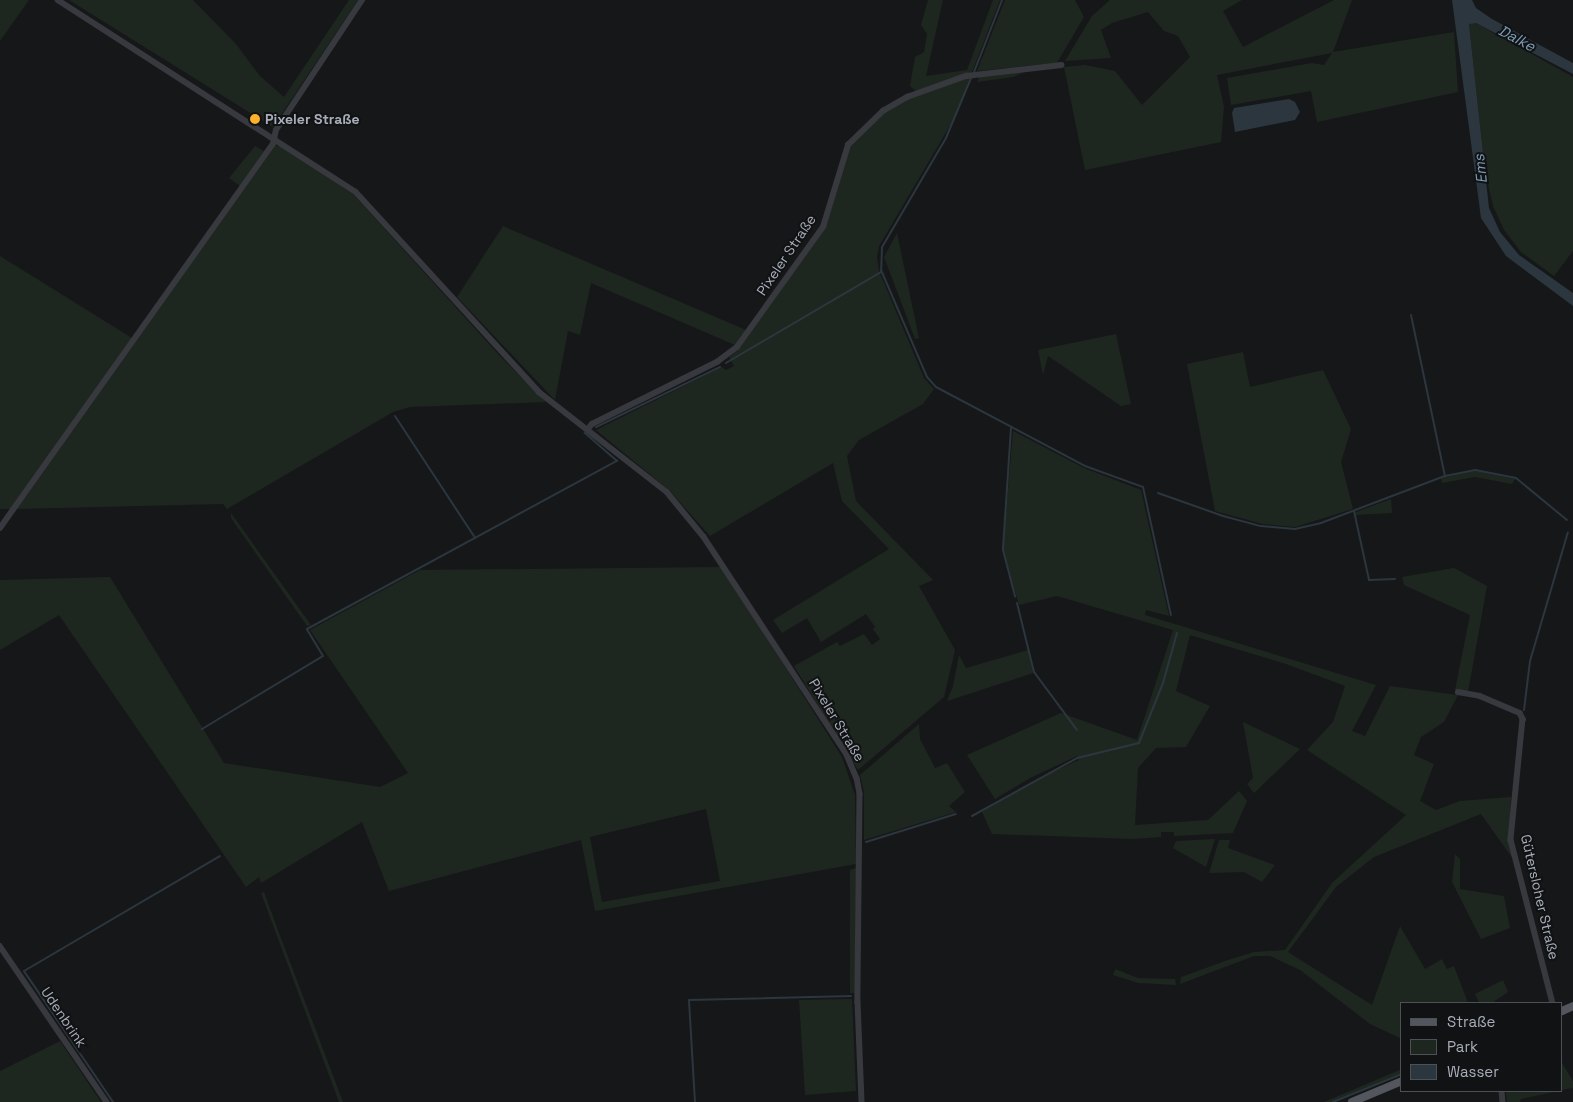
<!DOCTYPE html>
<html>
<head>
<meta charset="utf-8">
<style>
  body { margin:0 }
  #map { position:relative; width:1573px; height:1102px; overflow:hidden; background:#161719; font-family:"Space Grotesk",sans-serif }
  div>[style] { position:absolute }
  .green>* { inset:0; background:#1e271f }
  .water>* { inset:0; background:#2c363e }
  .stream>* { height:2px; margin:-1px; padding:0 1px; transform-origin:1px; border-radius:1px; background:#2c363e }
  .minor>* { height:5.5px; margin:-2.75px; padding:0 2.75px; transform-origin:2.75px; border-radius:2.75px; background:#37393e }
  .major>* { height:8px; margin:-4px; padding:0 4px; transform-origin:4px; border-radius:4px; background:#53565d }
  .dots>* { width:14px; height:14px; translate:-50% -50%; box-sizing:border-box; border:2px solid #111214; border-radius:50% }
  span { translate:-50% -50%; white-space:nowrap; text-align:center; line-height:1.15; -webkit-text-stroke:4px #111214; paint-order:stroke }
  .poi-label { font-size:14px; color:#a8aeb9; font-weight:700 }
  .left { translate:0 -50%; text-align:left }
  .street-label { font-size:14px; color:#a8aeb9 }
  .water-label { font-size:15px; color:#7d9db6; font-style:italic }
  .legend { position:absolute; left:1400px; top:1002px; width:162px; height:90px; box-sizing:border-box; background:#111214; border:1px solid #4d5056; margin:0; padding:6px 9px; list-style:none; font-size:15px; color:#a8aeb9 }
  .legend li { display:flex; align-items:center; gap:10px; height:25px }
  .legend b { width:25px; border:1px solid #4d5056 }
</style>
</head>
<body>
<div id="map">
  <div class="green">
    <div style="clip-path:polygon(0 0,29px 0,0 41px)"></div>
    <div style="clip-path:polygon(69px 0,193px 0,236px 44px,260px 76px,284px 97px,349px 0,358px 0,273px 127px)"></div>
    <div style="clip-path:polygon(928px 0,943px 0,926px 76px,967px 70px,993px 0,1000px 0,972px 72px,916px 91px,910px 86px,915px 57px,924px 52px,927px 34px,921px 25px)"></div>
    <div style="clip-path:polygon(1005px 0,1075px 0,1084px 17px,1057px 63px,977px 71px)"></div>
    <div style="clip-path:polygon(1110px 0,1242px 0,1223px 11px,1243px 47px,1334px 0,1352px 0,1333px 52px,1454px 32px,1458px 92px,1317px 122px,1311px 91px,1231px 105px,1227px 78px,1312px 63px,1324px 65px,1332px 53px,1217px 75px,1224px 107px,1221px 142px,1085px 170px,1064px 67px,1085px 65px,1115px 71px,1142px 105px,1190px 57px,1178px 36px,1164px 31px,1148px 12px,1112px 23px,1101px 30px,1111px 58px,1065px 61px,1092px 16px)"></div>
    <div style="clip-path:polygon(1472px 21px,1573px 77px,1573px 251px,1554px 276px,1521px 252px,1504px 230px,1493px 206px,1485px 171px,1469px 24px)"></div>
    <div style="clip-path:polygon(1025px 72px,1013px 77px,977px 82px,980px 76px)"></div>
    <div style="clip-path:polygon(970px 77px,955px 117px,879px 246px,877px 257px,879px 271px,924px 378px,934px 389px,923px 404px,859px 440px,847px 456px,856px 501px,933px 580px,919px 586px,955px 650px,944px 697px,858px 770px,794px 666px,837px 642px,840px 646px,864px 634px,872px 645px,880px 639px,873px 629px,875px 627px,866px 614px,821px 642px,807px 618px,782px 633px,773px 620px,889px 549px,842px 501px,833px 463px,710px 536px,669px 490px,596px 430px,722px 367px,726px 370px,734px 366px,729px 357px,740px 348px,825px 228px,850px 146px,884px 113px,908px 99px)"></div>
    <div style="clip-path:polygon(255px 146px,264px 151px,240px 186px,229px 178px)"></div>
    <div style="clip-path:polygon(275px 146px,281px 146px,354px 195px,499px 355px,546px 402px,410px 407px,393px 412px,227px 509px,223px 504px,17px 509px)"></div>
    <div style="clip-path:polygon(503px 226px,746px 330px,735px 345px,591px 283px,580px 335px,568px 331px,555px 400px,457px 297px)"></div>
    <div style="clip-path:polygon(897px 233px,919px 338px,915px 339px,884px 257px)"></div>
    <div style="clip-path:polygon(0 256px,132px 338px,11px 509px,0 509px)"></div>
    <div style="clip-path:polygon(1116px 334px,1131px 404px,1121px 406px,1048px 356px,1043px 375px,1038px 350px)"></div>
    <div style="clip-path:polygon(1243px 352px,1250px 387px,1323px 370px,1351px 429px,1341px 462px,1353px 509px,1295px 527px,1263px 524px,1215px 511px,1187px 364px)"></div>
    <div style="clip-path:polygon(1013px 431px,1084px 468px,1141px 490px,1169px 616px,1146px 610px,1145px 615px,1376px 685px,1352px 731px,1365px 736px,1390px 686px,1458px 695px,1444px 722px,1421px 737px,1414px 755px,1434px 764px,1420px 801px,1436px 810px,1460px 801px,1511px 797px,1509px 841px,1513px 859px,1481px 814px,1374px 857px,1336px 887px,1288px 952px,1372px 1005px,1400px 926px,1425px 969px,1442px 959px,1447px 969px,1454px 966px,1468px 1003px,1402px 1003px,1402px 1039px,1370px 1024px,1300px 970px,1270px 956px,1254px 956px,1180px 984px,1181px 977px,1225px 961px,1254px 952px,1285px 950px,1332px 883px,1406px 815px,1307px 750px,1333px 722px,1345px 686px,1286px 664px,1190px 635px,1176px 691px,1210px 706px,1186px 747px,1156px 748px,1138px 768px,1135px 825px,1208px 820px,1239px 791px,1247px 801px,1233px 833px,1174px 836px,1174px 832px,1161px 832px,1161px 837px,1132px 839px,992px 834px,982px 812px,1031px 782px,1079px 760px,1077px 756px,1030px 778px,995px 799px,967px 755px,1061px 713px,1137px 740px,1173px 630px,1057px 596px,1019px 605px,1003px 550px)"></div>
    <div style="clip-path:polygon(1475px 471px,1515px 479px,1512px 484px,1475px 477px,1442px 483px,1441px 478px)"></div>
    <div style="clip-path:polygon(1391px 499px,1392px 513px,1356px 515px,1356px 512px)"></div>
    <div style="clip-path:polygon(231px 513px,311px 625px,307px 626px,231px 518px)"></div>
    <div style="clip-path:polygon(evenodd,722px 567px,842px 757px,855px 795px,856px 864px,595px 911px,581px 840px,389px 891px,362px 822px,261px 883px,259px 877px,246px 887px,59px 615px,0 650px,0 580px,110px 577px,224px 763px,380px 787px,408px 773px,310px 630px,420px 570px,722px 567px,706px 809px,720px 881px,602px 902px,590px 837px,706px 809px)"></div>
    <div style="clip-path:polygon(1454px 568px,1487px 586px,1468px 692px,1455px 690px,1470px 615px,1404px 585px,1402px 577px)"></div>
    <div style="clip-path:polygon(1028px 650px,1033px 673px,947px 701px,953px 686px,959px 655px,966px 668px)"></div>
    <div style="clip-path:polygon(1243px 722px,1300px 749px,1254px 793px,1247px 784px,1253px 778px)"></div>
    <div style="clip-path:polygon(919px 724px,920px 739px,935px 768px,947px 763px,965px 792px,949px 806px,956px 812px,864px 840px,864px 792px,860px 775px)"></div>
    <div style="clip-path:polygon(1215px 839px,1206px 867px,1173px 848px,1176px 841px)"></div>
    <div style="clip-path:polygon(1219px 840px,1230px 840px,1228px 848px,1275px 865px,1262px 882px,1244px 872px,1209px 873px)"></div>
    <div style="clip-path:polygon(1455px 854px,1460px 859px,1460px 889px,1504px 896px,1510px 928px,1481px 939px,1452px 882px)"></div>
    <div style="clip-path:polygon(856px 868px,855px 993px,850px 993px,850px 870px)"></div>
    <div style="clip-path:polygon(264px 892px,279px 933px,343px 1102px,339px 1102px,261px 893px)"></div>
    <div style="clip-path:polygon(1115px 969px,1138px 978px,1175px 979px,1176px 985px,1138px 983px,1113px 975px)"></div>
    <div style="clip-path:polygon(1503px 980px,1508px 992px,1492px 1003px,1479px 1003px,1475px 994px)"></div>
    <div style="clip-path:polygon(852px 999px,856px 1091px,805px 1095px,799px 1000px)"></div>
    <div style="clip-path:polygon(60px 1041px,101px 1102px,0 1102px,0 1071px)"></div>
    <div style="clip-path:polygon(1562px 1063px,1573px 1081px,1573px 1088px,1562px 1090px)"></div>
    <div style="clip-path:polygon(1402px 1069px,1402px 1073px,1331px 1102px,1324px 1102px)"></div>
    <div style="clip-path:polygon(1506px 1091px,1559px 1091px,1521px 1099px,1520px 1102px,1507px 1102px)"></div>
  </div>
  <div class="water">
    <div style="clip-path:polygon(1452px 0,1472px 0,1476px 8px,1492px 19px,1573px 63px,1573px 74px,1476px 23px,1469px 24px,1489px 208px,1500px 232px,1519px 255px,1573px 293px,1573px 306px,1506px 256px,1481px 218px)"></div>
    <div style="clip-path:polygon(1289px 99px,1295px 102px,1300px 112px,1295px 120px,1235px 132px,1232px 113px,1234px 108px)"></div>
  </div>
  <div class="stream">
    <div style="left:974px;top:72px;width:77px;rotate:-68.7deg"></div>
    <div style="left:971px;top:78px;width:65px;rotate:112.6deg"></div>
    <div style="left:946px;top:138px;width:126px;rotate:120.4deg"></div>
    <div style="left:882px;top:247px;width:23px;rotate:92deg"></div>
    <div style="left:881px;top:270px;width:116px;rotate:66.7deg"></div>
    <div style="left:927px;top:377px;width:13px;rotate:48deg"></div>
    <div style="left:936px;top:387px;width:169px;rotate:27.9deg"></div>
    <div style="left:1085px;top:466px;width:62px;rotate:19.9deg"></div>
    <div style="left:1143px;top:487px;width:131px;rotate:77.7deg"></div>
    <div style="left:1411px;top:315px;width:165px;rotate:78.1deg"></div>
    <div style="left:726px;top:363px;width:180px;rotate:-30.4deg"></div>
    <div style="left:395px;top:416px;width:146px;rotate:56.7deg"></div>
    <div style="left:596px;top:427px;width:138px;rotate:-25.8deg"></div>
    <div style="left:1011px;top:428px;width:122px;rotate:93.8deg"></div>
    <div style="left:1003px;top:550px;width:48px;rotate:75.4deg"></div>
    <div style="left:1158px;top:493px;width:69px;rotate:19.5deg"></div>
    <div style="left:1223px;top:516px;width:39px;rotate:15deg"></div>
    <div style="left:1261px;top:526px;width:34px;rotate:5deg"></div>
    <div style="left:1295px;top:529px;width:27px;rotate:-13deg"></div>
    <div style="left:1321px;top:523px;width:133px;rotate:-20.8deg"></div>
    <div style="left:1445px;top:476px;width:31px;rotate:-11deg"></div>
    <div style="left:1475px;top:470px;width:42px;rotate:11deg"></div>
    <div style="left:1516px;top:478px;width:66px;rotate:39.5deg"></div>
    <div style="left:1354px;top:511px;width:71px;rotate:77.7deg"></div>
    <div style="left:1369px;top:580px;width:26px;rotate:-2deg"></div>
    <div style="left:1017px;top:603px;width:71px;rotate:76.2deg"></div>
    <div style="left:1034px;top:672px;width:72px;rotate:53.4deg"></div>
    <div style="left:1524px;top:710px;width:49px;rotate:-83deg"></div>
    <div style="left:1530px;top:661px;width:134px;rotate:-73.6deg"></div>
    <div style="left:202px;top:729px;width:141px;rotate:-31.1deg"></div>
    <div style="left:323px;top:656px;width:31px;rotate:-121deg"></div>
    <div style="left:307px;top:629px;width:353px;rotate:-28.5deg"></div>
    <div style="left:617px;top:461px;width:43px;rotate:-138.8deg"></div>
    <div style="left:972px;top:816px;width:120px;rotate:-28.9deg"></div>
    <div style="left:1077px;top:758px;width:64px;rotate:-13.6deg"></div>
    <div style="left:1139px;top:743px;width:65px;rotate:-68.2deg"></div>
    <div style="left:1163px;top:683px;width:52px;rotate:-74.4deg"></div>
    <div style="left:866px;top:842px;width:94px;rotate:-17.3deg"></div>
    <div style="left:113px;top:1102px;width:158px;rotate:-124.2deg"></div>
    <div style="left:24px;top:971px;width:227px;rotate:-30.4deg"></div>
    <div style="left:695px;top:1102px;width:102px;rotate:-93.4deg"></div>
    <div style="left:689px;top:1000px;width:162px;rotate:-1.4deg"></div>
    <div style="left:1333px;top:1102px;width:74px;rotate:-22.1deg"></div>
  </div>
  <div class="minor">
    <div style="left:58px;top:0;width:354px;rotate:32.8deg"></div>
    <div style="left:356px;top:192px;width:271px;rotate:47.5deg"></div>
    <div style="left:539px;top:392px;width:162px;rotate:38deg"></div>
    <div style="left:667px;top:492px;width:58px;rotate:50.6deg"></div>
    <div style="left:704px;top:537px;width:261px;rotate:56.7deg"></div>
    <div style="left:847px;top:755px;width:25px;rotate:67deg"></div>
    <div style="left:857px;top:778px;width:16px;rotate:79deg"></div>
    <div style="left:860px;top:794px;width:208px;rotate:90.6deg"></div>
    <div style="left:858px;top:1002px;width:100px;rotate:87.7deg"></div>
    <div style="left:588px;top:429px;width:6px;rotate:-51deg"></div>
    <div style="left:592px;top:424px;width:140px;rotate:-26.4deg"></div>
    <div style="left:717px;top:362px;width:25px;rotate:-37deg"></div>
    <div style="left:737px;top:347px;width:148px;rotate:-54.4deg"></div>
    <div style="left:823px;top:227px;width:86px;rotate:-73deg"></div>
    <div style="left:848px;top:145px;width:49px;rotate:-44.2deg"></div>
    <div style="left:883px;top:111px;width:28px;rotate:-30deg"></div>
    <div style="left:907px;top:97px;width:63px;rotate:-19.6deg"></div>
    <div style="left:966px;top:76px;width:96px;rotate:-6.6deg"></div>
    <div style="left:0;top:528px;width:471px;rotate:-54.6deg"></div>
    <div style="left:273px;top:144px;width:14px;rotate:-78deg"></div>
    <div style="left:276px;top:130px;width:156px;rotate:-56.5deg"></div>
    <div style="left:1458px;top:692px;width:22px;rotate:10deg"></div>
    <div style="left:1480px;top:696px;width:43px;rotate:23deg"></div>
    <div style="left:1520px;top:713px;width:7px;rotate:63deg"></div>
    <div style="left:1523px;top:719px;width:122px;rotate:95.7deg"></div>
    <div style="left:1511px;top:840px;width:168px;rotate:75.6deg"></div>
    <div style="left:0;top:946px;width:189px;rotate:55.6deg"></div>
    <div style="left:1502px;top:1091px;width:11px;rotate:85deg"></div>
  </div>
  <div class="major">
    <div style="left:1562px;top:1011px;width:12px;rotate:-24deg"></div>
    <div style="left:1352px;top:1102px;width:54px;rotate:-22.8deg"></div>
  </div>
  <div class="dots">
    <div style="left:255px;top:119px;background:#fcb12c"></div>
  </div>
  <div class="poi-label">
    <span class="left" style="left:265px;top:119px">Pixeler Straße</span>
  </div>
  <div class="street-label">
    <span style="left:786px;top:255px;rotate:-56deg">Pixeler Straße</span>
    <span style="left:837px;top:720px;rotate:59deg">Pixeler Straße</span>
    <span style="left:1540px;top:897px;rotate:77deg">Gütersloher Straße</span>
    <span style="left:64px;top:1017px;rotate:56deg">Udenbrink</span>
  </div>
  <div class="water-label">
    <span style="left:1517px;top:38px;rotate:28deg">Dalke</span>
    <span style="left:1480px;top:169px;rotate:-96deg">Ems</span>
  </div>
  <ul class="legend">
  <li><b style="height:6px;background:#53565d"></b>Straße</li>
  <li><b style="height:14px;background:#1e271f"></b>Park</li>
  <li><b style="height:14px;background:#2c363e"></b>Wasser</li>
  </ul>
</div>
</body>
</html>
